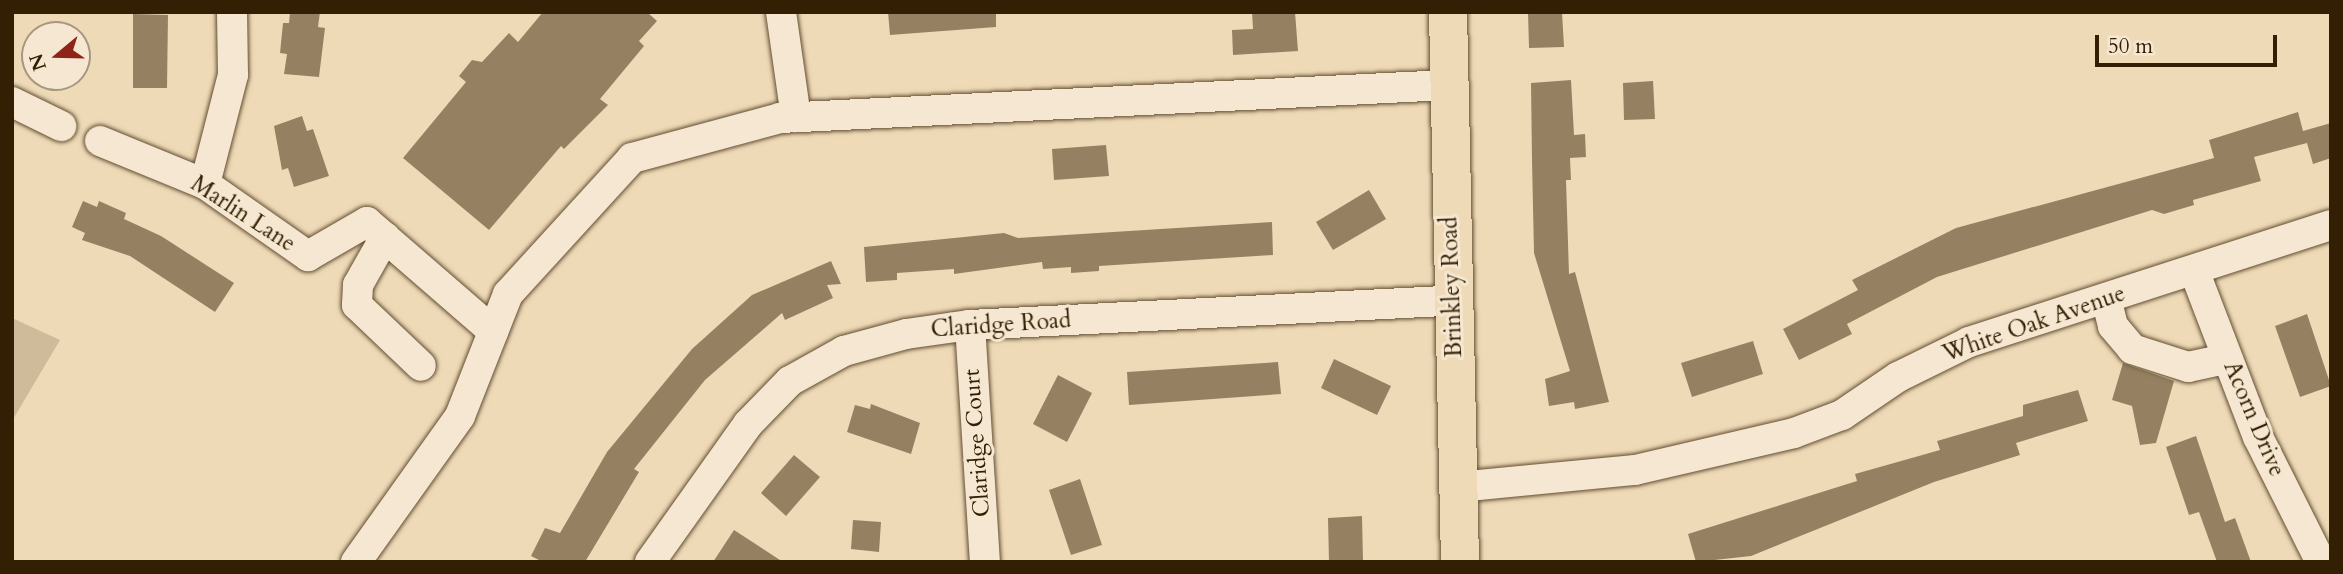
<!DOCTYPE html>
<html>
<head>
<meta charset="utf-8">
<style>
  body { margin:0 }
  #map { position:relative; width:2343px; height:574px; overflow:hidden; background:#efdab8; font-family:Cardo,serif }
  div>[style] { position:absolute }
  .green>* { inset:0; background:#cfba99 }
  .building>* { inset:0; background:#958162 }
  .roads { filter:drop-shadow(0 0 2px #624e31) drop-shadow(0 0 2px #624e31) }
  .minor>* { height:30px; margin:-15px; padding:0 15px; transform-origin:15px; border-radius:15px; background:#f5e7d1 }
  .major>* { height:38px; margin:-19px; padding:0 19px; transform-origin:19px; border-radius:19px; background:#efdab8 }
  span { translate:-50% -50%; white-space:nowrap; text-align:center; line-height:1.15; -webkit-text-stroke:6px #f5e7d1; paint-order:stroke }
  .street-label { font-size:23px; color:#332004 }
  .frame { position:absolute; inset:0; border:14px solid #332004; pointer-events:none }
  .north { position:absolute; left:21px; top:21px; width:70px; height:70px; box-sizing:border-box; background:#f5e7d1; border:2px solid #a7977f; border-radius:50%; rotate:251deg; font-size:19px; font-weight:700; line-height:28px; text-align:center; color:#332004 }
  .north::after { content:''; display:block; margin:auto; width:24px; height:32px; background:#8f2418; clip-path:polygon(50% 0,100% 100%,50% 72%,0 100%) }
  .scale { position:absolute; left:2095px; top:35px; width:182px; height:32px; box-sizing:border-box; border:4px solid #332004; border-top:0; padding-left:9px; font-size:21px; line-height:24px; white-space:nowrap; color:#332004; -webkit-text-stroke:5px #f5e7d1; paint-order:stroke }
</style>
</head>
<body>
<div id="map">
  <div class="green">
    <div style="clip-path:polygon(12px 318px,60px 340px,12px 421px)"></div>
  </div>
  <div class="building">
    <div style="clip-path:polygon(290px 12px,320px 12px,318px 27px,325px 28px,319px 77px,284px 74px,287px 54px,280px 53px,283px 23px,289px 23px)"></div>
    <div style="clip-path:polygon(543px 12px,647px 12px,657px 21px,639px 41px,644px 46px,600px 99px,608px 105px,564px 149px,561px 146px,489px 230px,403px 158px,466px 82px,459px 76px,472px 60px,482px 62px,509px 33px,518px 42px)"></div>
    <div style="clip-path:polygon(888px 12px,996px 12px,996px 27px,890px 35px)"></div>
    <div style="clip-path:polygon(1252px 12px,1295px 12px,1298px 51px,1233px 55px,1232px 30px,1253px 29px)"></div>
    <div style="clip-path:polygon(1528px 12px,1562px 12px,1564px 47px,1529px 48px)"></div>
    <div style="clip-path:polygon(133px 14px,168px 15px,167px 88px,133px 88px)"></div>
    <div style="clip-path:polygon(1571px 80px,1574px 135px,1585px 134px,1586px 157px,1570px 158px,1571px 180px,1566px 180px,1569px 274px,1575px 272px,1609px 402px,1575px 409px,1574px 402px,1549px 406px,1545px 379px,1570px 371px,1534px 253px,1532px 161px,1531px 83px)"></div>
    <div style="clip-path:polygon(1653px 81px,1655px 119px,1624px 120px,1623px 83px)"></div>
    <div style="clip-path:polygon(2298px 112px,2303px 131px,2331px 123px,2331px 158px,2313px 164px,2307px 143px,2254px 157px,2261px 181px,2193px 200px,2194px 205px,2164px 214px,2152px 210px,1937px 277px,1847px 324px,1852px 334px,1799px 360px,1783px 329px,1858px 290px,1852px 280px,1956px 228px,2214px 158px,2209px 140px)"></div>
    <div style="clip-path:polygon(302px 116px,307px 131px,313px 129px,329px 176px,294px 187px,288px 168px,282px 170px,274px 126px)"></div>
    <div style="clip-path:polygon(1106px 145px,1109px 176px,1054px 180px,1052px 149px)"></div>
    <div style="clip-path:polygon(1369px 190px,1386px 219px,1333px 250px,1316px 222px)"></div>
    <div style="clip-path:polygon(83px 201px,97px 207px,99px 201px,126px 213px,124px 219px,161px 236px,234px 283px,215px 312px,130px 256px,82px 240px,85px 233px,72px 227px)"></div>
    <div style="clip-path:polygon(1272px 222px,1273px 255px,1099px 266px,1099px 271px,1071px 273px,1071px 267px,1043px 269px,1042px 262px,954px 274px,954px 269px,897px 273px,897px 280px,866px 282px,864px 247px,1004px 233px,1018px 238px)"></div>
    <div style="clip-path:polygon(831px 261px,841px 284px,827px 285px,833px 298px,785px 320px,782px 313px,705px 380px,634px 469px,639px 472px,585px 562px,543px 562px,531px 556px,545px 528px,560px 533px,607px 452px,692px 349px,752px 295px)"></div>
    <div style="clip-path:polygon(2307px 314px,2331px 386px,2300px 397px,2275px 326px)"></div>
    <div style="clip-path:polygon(1753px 341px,1763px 374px,1692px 397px,1681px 363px)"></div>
    <div style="clip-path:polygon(1334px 359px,1391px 386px,1377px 415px,1321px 388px)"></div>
    <div style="clip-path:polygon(1278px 362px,1281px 394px,1129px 405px,1127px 372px)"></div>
    <div style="clip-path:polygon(2123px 363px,2174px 381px,2156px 443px,2140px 445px,2132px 406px,2112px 400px)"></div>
    <div style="clip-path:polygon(1058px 375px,1092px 393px,1067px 442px,1033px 424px)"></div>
    <div style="clip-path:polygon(2078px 390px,2088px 421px,2016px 443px,2020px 455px,1934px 482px,1751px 556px,1696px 562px,1688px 534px,1857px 481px,1855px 474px,1940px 450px,1937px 441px,2023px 416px,2023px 405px)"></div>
    <div style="clip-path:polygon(871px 404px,920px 423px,911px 454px,847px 432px,855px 405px,870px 409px)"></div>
    <div style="clip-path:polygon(2196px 436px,2225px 522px,2235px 518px,2251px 562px,2217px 562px,2199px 512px,2189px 515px,2166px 447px)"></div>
    <div style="clip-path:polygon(794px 455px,820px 477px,786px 516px,761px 493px)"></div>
    <div style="clip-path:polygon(1080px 479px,1102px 545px,1071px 555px,1049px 490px)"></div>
    <div style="clip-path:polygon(1362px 516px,1363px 562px,1329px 562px,1328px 518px)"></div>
    <div style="clip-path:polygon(853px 520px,881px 522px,879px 552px,851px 549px)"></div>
    <div style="clip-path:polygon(734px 530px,783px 562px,713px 562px)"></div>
  </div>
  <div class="roads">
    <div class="minor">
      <div style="left:781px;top:12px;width:106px;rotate:81.9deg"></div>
      <div style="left:12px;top:102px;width:55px;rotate:26.1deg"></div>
      <div style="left:100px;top:141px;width:113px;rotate:22.3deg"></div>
      <div style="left:205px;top:184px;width:126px;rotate:35deg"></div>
      <div style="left:308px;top:256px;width:68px;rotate:-30deg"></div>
      <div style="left:367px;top:222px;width:167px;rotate:40.9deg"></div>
      <div style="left:205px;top:184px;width:113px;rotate:-75.6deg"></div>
      <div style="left:233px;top:75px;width:63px;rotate:-90.9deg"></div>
      <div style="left:385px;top:237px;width:55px;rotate:119.4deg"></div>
      <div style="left:358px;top:285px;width:20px;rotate:93deg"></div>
      <div style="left:357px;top:305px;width:88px;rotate:43.6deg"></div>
      <div style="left:2195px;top:273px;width:176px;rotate:69deg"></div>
      <div style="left:2258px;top:437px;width:140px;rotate:63.3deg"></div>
      <div style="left:2106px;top:298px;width:29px;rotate:76deg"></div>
      <div style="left:2113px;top:326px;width:30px;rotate:50deg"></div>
      <div style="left:2132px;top:349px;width:59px;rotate:17.8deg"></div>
      <div style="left:2188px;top:367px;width:40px;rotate:-12deg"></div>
      <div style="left:970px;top:325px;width:237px;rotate:86.4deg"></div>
      <div style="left:1458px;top:487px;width:178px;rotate:-5.5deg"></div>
      <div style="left:1635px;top:470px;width:163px;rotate:-13.1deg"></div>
      <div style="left:1794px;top:433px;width:51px;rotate:-20.6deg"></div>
      <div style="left:1842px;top:415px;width:68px;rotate:-34.2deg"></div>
      <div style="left:1898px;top:377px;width:79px;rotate:-26.2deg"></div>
      <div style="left:1969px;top:342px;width:380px;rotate:-17.9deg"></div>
      <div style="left:356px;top:562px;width:179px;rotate:-54.5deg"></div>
      <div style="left:460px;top:416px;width:131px;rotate:-68.5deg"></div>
      <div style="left:508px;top:294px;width:184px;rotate:-47.6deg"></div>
      <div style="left:632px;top:158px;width:153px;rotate:-15.1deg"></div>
      <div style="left:780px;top:118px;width:668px;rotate:-2.83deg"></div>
      <div style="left:650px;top:562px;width:169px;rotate:-54.6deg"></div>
      <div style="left:748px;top:424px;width:60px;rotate:-45.7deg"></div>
      <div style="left:790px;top:381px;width:62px;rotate:-29.1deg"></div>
      <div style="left:844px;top:351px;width:64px;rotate:-15.3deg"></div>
      <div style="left:906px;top:334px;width:65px;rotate:-8deg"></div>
      <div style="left:970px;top:325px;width:483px;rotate:-2.9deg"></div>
    </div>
    <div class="major">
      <div style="left:1448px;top:12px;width:550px;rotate:88.75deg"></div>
    </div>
  </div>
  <div class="street-label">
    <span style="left:243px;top:214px;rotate:33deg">Marlin Lane</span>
    <span style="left:1452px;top:287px;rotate:-92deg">Brinkley Road</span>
    <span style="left:2034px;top:324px;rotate:-19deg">White Oak Avenue</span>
    <span style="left:1001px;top:325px;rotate:-4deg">Claridge Road</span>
    <span style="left:2254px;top:419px;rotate:67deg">Acorn Drive</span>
    <span style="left:977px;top:443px;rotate:-94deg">Claridge Court</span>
  </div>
  <div class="frame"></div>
  <div class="north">N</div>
  <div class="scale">50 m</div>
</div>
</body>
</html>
